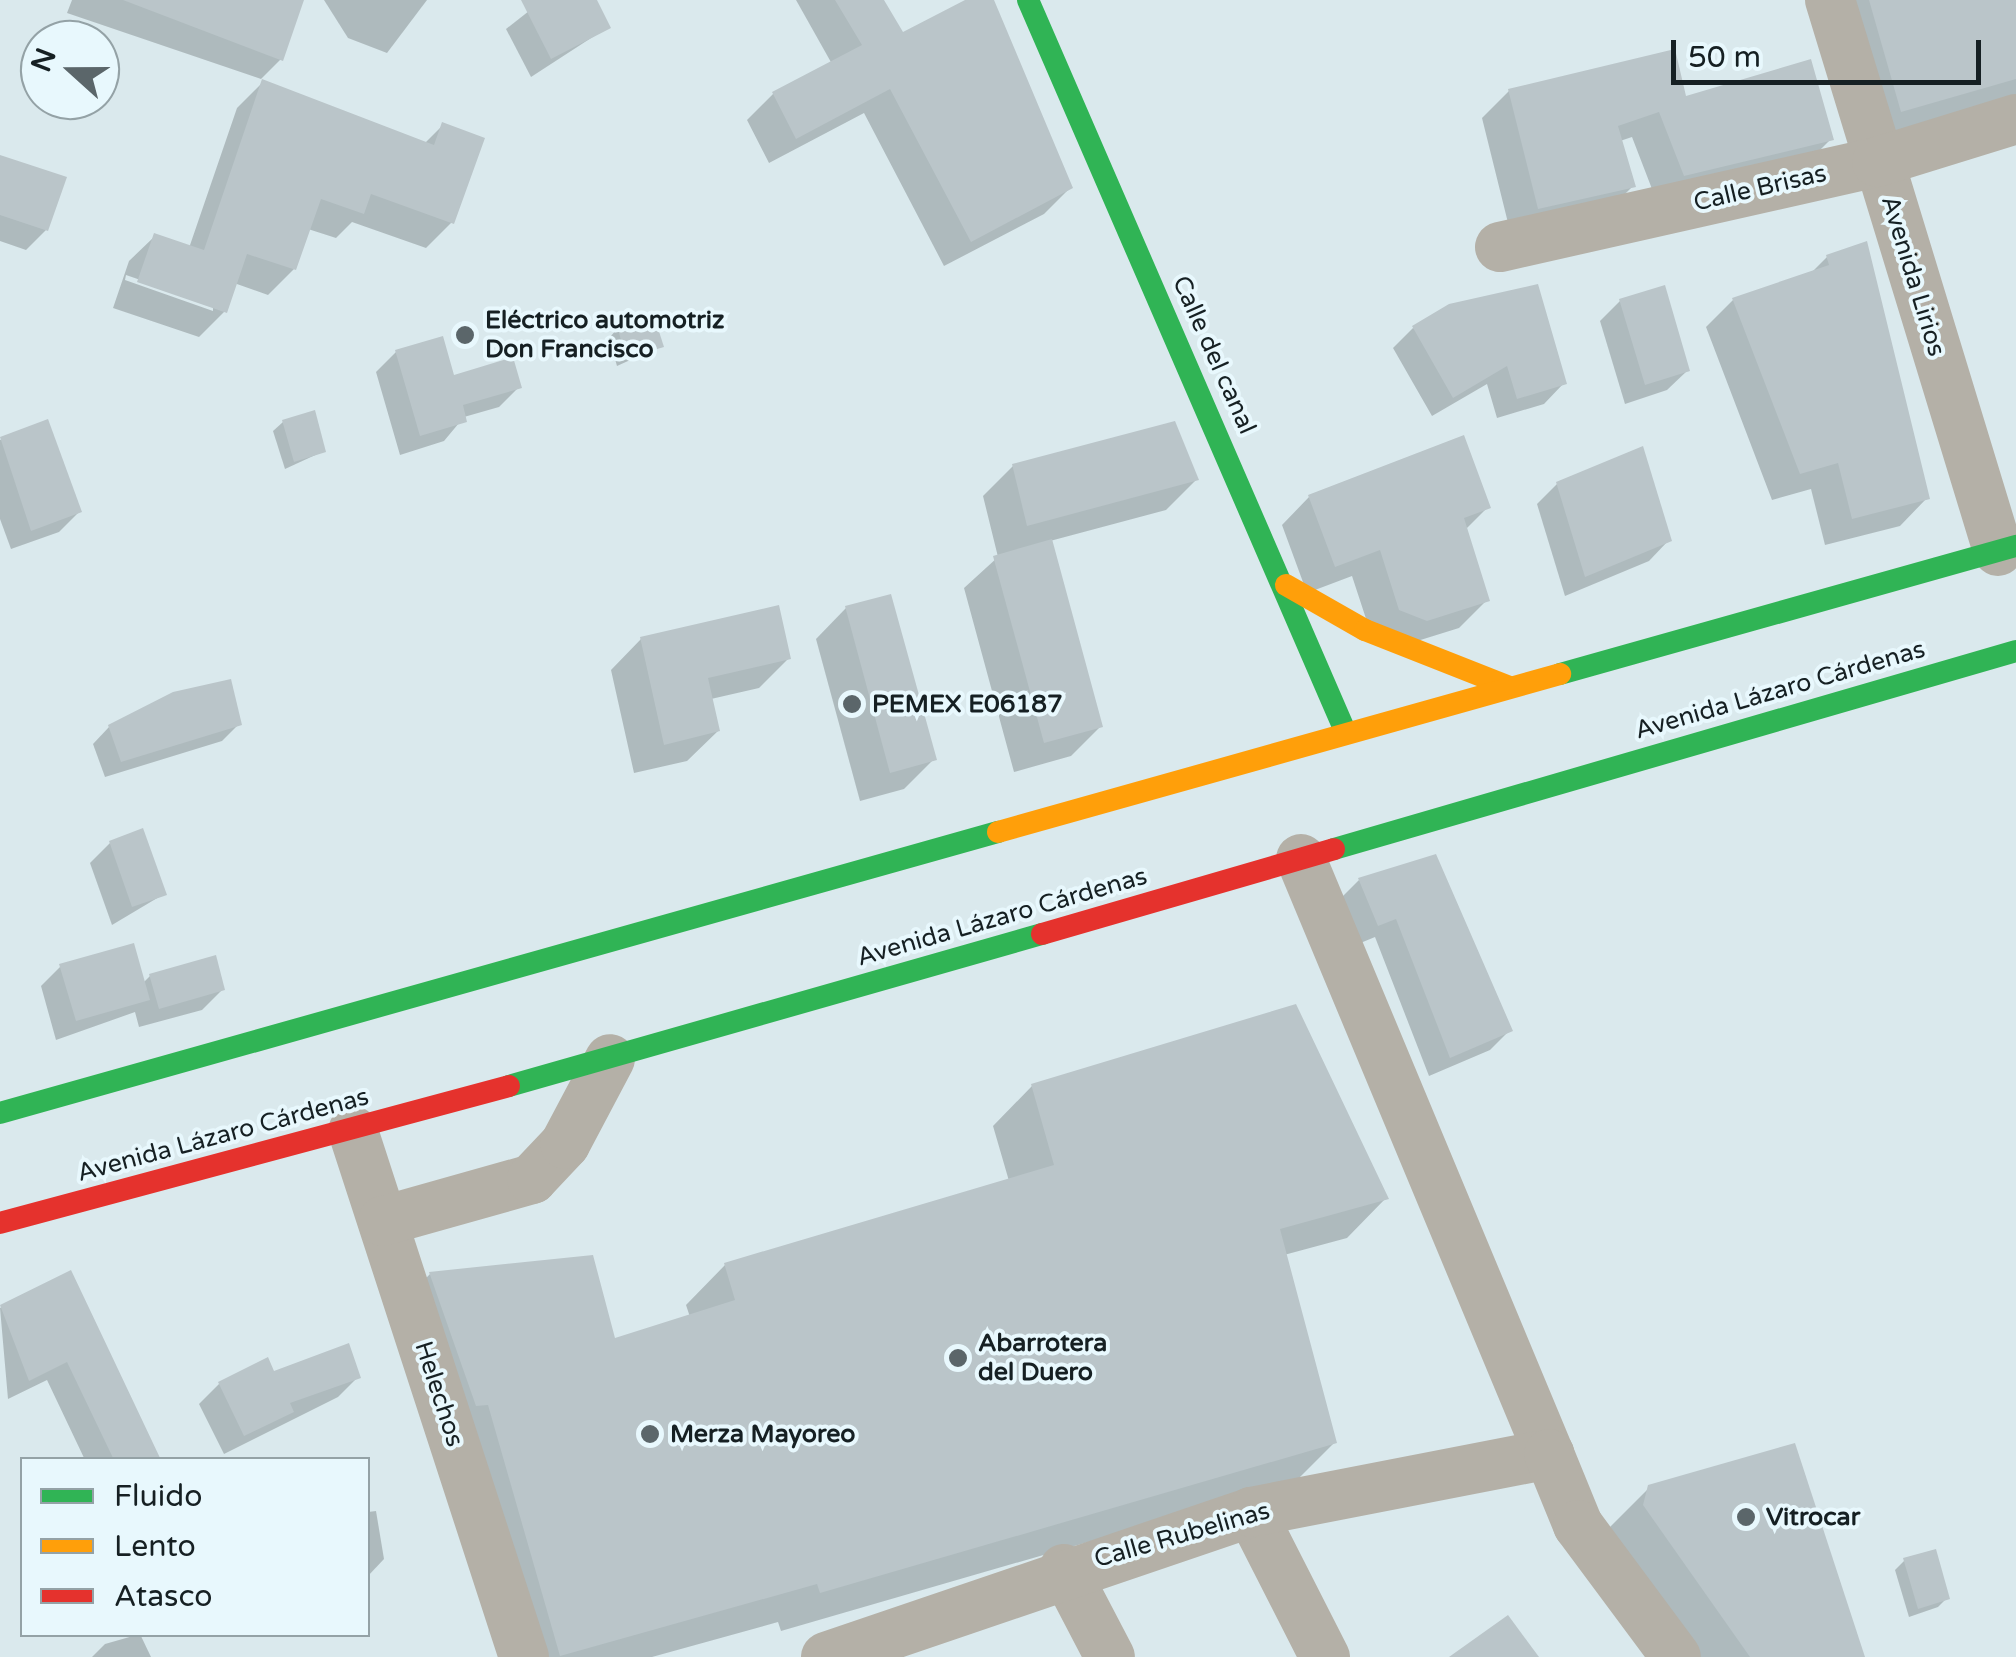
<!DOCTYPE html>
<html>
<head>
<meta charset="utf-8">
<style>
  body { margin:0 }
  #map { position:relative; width:2016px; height:1657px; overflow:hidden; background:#dae9ed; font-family:"Varela Round",sans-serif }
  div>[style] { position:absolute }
  .shadow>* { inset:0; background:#0003 }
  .building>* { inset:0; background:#bac5c9 }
  .street>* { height:50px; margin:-25px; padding:0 25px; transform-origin:25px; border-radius:25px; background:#b4b0a7 }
  .fast>* { height:22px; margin:-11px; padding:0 11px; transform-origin:11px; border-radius:11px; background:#30b455 }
  .slow>* { height:22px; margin:-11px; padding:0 11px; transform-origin:11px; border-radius:11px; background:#ff9f0a }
  .jam>* { height:22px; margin:-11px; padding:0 11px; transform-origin:11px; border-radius:11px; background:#e5322d }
  .dots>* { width:28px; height:28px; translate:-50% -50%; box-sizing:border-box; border:5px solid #e8f8fd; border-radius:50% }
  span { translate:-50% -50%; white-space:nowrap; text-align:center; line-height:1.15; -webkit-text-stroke:8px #e8f8fd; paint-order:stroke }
  .street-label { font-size:25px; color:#162023 }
  .poi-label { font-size:25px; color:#162023; font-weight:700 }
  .left { translate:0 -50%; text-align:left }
  .legend { position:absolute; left:20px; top:1457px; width:350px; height:180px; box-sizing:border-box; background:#e8f8fd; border:2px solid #94a2a6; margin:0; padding:12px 18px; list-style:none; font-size:30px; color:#162023 }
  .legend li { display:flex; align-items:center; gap:20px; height:50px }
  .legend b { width:50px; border:2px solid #94a2a6 }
  .north { position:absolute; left:20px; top:20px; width:100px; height:100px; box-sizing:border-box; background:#e8f8fd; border:2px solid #94a2a6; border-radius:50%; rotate:291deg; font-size:28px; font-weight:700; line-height:40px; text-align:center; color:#162023 }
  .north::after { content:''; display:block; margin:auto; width:35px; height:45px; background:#5b666a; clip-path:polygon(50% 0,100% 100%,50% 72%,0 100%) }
  .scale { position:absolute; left:1671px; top:40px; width:310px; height:45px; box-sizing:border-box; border:5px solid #162023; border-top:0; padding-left:12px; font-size:30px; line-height:35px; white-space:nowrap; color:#162023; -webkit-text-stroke:8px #e8f8fd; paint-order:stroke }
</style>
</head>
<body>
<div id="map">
  <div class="shadow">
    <div style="clip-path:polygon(72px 0,301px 0,281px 59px,261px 79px,67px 13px)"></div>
    <div style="clip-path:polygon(324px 0,427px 0,387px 53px,348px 38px)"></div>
    <div style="clip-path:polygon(543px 0,594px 0,608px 27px,531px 77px,506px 29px)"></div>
    <div style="clip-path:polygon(796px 0,881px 0,902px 36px,971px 0,990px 0,1070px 188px,1044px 214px,944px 266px,864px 113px,769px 163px,747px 120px,773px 94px,832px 64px)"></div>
    <div style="clip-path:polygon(1825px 0,2016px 0,2016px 97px,1867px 146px)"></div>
    <div style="clip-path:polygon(evenodd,263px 82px,424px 144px,443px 125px,452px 222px,426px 248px,352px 222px,336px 238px,308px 229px,294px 269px,268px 295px,234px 283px,225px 311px,199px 337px,113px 308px,129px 261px,155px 236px,189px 248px,237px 108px,263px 82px,126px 275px,213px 305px,213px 311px,125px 280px,126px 275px)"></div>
    <div style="clip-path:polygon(1509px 91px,1684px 99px,1831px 139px,1804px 166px,1657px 202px,1632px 137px,1620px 141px,1633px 186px,1606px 213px,1511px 235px,1482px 118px)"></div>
    <div style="clip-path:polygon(0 157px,46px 230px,26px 250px,0 241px)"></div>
    <div style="clip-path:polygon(1827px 257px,1927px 498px,1900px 526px,1825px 545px,1811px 489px,1772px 500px,1706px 327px,1733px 300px,1810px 274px)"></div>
    <div style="clip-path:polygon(1620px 301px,1688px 370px,1667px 390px,1625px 404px,1600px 321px)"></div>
    <div style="clip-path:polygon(618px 328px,661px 346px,617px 366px,609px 338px)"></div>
    <div style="clip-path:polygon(1413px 328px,1564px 383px,1544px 404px,1497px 418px,1487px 384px,1432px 416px,1393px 348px)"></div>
    <div style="clip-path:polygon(396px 352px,452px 378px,519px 387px,499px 407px,464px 417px,444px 441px,400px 455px,376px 372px)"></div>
    <div style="clip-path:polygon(47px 422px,79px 512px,59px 532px,11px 549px,0 519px,0 440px)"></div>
    <div style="clip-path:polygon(283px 422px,324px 451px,285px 469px,273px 431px)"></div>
    <div style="clip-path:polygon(1642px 449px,1669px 540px,1649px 561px,1565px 596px,1537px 504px,1557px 484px)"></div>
    <div style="clip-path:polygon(1013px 466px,1196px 480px,1166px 510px,1050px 541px,1101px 726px,1071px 756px,1014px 772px,964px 588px,998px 557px,983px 496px)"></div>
    <div style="clip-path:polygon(1309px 497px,1488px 507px,1465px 530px,1487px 600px,1459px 628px,1398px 647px,1372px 637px,1352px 576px,1307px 593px,1282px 525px)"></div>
    <div style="clip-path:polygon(846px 608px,934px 759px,904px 789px,860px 801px,816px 639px)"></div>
    <div style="clip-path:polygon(641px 639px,789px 658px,759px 688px,711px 699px,718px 731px,687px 761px,634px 773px,611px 670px)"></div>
    <div style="clip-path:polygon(239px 724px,222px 741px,105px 777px,93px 744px,109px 727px)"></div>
    <div style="clip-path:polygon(110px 843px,164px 894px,112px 925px,90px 863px)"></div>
    <div style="clip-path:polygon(1359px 880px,1510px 1030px,1490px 1050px,1429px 1076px,1375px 937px,1358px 944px,1339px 900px)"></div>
    <div style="clip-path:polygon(61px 966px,142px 984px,150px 976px,222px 990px,202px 1010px,139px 1027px,135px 1012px,56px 1040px,41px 986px)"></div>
    <div style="clip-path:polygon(1032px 1086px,1386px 1198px,1347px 1238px,1284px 1255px,1334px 1443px,1295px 1482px,781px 1631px,778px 1622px,652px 1657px,511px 1657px,391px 1314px,430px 1274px,614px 1341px,690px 1317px,686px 1305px,725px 1265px,1009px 1181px,993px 1126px)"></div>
    <div style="clip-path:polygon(70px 1274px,158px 1460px,85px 1460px,47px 1380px,8px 1399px,0 1308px)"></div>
    <div style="clip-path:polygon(273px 1374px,358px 1377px,338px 1397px,224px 1454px,199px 1404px,219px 1384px)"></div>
    <div style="clip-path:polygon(1650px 1487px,1862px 1657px,1683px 1657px,1610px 1527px)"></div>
    <div style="clip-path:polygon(376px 1511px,384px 1559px,368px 1576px,368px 1512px)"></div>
    <div style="clip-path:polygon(1905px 1560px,1947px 1598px,1938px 1607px,1909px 1617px,1895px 1570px)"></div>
    <div style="clip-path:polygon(140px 1634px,151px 1657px,92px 1657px,105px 1644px)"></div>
  </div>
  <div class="building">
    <div style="clip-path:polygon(123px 0,304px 0,283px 61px)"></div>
    <div style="clip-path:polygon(521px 0,597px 0,611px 28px,551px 59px)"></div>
    <div style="clip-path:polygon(835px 0,884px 0,903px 32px,965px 0,994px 0,1073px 188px,971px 242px,890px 89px,796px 139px,772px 92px,862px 45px)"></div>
    <div style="clip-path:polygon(1869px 0,2016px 0,2016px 79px,1901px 112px)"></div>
    <div style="clip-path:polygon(1675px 49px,1686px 96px,1811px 59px,1834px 140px,1684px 176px,1659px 112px,1618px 126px,1636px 187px,1538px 209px,1508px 89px)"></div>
    <div style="clip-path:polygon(262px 79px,434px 145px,442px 122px,485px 138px,454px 224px,371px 194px,364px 214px,321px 199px,296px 270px,247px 254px,227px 313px,137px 282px,154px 233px,204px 250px)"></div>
    <div style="clip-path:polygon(0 155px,67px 177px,48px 231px,0 215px)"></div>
    <div style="clip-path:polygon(1867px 241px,1930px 499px,1852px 519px,1838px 463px,1800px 474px,1732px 298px,1829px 265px,1826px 255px)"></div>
    <div style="clip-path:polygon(1538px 284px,1567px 384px,1517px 399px,1507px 366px,1453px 398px,1412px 326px,1449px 304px)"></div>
    <div style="clip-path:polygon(1665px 285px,1690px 371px,1645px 385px,1619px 299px)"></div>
    <div style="clip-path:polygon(654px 316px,664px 347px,626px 358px,617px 326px)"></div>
    <div style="clip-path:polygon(443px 336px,454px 375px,513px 357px,522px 388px,463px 405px,467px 422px,420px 436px,395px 350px)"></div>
    <div style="clip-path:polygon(315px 410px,326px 452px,294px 462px,282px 420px)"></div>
    <div style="clip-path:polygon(48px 419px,82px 512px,31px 531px,0 437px)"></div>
    <div style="clip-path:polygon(1175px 421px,1199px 480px,1027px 526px,1012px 464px)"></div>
    <div style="clip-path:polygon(1464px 435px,1491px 508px,1464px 518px,1490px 601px,1427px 621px,1399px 610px,1380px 550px,1335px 567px,1308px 495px)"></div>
    <div style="clip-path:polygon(1643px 446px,1672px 541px,1585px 577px,1556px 482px)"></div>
    <div style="clip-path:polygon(1052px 539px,1103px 727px,1044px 743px,993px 556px)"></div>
    <div style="clip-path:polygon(891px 594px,937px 760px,890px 773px,845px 606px)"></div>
    <div style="clip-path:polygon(779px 605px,791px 659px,708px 678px,720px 731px,664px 745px,640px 637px)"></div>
    <div style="clip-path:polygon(231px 679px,242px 725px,121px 762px,108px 725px,173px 692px)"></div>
    <div style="clip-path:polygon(143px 828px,167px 895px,132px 907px,109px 841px)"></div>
    <div style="clip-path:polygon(1436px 854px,1513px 1031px,1450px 1058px,1396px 919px,1378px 926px,1358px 878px)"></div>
    <div style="clip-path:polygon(134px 943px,150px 1000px,76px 1021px,59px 964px)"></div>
    <div style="clip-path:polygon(216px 955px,225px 990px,159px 1009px,149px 974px)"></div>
    <div style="clip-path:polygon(1296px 1004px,1389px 1199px,1280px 1229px,1337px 1443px,820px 1593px,817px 1584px,560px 1656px,488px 1405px,476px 1406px,429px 1272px,593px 1255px,615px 1338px,735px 1300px,724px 1263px,1054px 1165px,1031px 1084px)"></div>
    <div style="clip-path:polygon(71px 1270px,108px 1348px,161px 1460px,114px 1460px,67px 1362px,29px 1381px,0 1305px)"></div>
    <div style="clip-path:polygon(349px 1343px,361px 1378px,290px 1403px,294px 1412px,244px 1436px,218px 1382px,268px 1357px,274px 1371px)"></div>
    <div style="clip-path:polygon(1795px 1443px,1865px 1657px,1750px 1657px,1643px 1505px,1648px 1485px)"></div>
    <div style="clip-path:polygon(1936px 1549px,1950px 1599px,1918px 1609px,1903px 1558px)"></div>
    <div style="clip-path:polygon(1508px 1615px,1539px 1657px,1449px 1657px)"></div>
  </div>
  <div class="street">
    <div style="left:1830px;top:0;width:576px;rotate:73.04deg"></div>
    <div style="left:1500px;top:247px;width:386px;rotate:-12.7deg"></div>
    <div style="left:1877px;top:162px;width:145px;rotate:-17.2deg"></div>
    <div style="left:1301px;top:859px;width:645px;rotate:67.37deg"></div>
    <div style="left:353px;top:1131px;width:553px;rotate:71.99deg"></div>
    <div style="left:383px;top:1221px;width:155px;rotate:-15.7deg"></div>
    <div style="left:532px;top:1179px;width:48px;rotate:-46.7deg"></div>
    <div style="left:565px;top:1144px;width:96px;rotate:-62.1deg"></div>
    <div style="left:1251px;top:1512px;width:163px;rotate:63deg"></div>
    <div style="left:1064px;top:1569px;width:99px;rotate:62.4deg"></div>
    <div style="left:826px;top:1657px;width:449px;rotate:-18.8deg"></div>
    <div style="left:1251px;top:1512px;width:304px;rotate:-11deg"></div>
    <div style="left:1549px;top:1454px;width:77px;rotate:67.8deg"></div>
    <div style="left:1578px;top:1525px;width:164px;rotate:53.4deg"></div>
  </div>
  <div class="fast">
    <div style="left:1028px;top:0;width:799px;rotate:66.55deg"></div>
    <div style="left:1560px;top:674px;width:474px;rotate:-15.7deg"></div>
    <div style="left:1334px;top:849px;width:710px;rotate:-16.19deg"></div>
    <div style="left:509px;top:1086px;width:554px;rotate:-15.92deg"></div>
    <div style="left:0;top:1113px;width:1037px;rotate:-15.73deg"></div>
  </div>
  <div class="slow">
    <div style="left:1286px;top:585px;width:91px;rotate:29.7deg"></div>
    <div style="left:1365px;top:630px;width:156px;rotate:21.5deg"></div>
    <div style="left:998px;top:832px;width:584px;rotate:-15.7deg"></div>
  </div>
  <div class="jam">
    <div style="left:1042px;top:934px;width:304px;rotate:-16.2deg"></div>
    <div style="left:0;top:1223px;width:527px;rotate:-15.06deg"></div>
  </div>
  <div class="dots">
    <div style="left:465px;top:335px;background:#5b666a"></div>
    <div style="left:852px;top:704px;background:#5b666a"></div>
    <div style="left:958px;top:1358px;background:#5b666a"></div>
    <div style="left:650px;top:1434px;background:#5b666a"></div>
    <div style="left:1746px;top:1517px;background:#5b666a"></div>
  </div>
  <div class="street-label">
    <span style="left:1760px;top:188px;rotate:-13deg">Calle Brisas</span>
    <span style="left:1913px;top:276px;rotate:73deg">Avenida Lirios</span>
    <span style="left:1214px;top:355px;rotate:66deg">Calle del canal</span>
    <span style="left:1780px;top:690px;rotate:-16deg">Avenida Lázaro Cárdenas</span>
    <span style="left:1002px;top:917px;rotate:-16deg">Avenida Lázaro Cárdenas</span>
    <span style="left:223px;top:1135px;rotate:-15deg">Avenida Lázaro Cárdenas</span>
    <span style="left:439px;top:1394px;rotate:72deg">Helechos</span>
    <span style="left:1182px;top:1535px;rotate:-16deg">Calle Rubelinas</span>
  </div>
  <div class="poi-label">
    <span class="left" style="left:485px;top:335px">Eléctrico automotriz<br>Don Francisco</span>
    <span class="left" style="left:872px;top:704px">PEMEX E06187</span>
    <span class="left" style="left:978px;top:1358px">Abarrotera<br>del Duero</span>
    <span class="left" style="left:670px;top:1434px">Merza Mayoreo</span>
    <span class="left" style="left:1766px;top:1517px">Vitrocar</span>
  </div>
  <ul class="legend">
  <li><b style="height:12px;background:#30b455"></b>Fluido</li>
  <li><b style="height:12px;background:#ff9f0a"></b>Lento</li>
  <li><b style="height:12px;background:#e5322d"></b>Atasco</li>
  </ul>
  <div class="north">N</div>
  <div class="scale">50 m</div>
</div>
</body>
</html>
